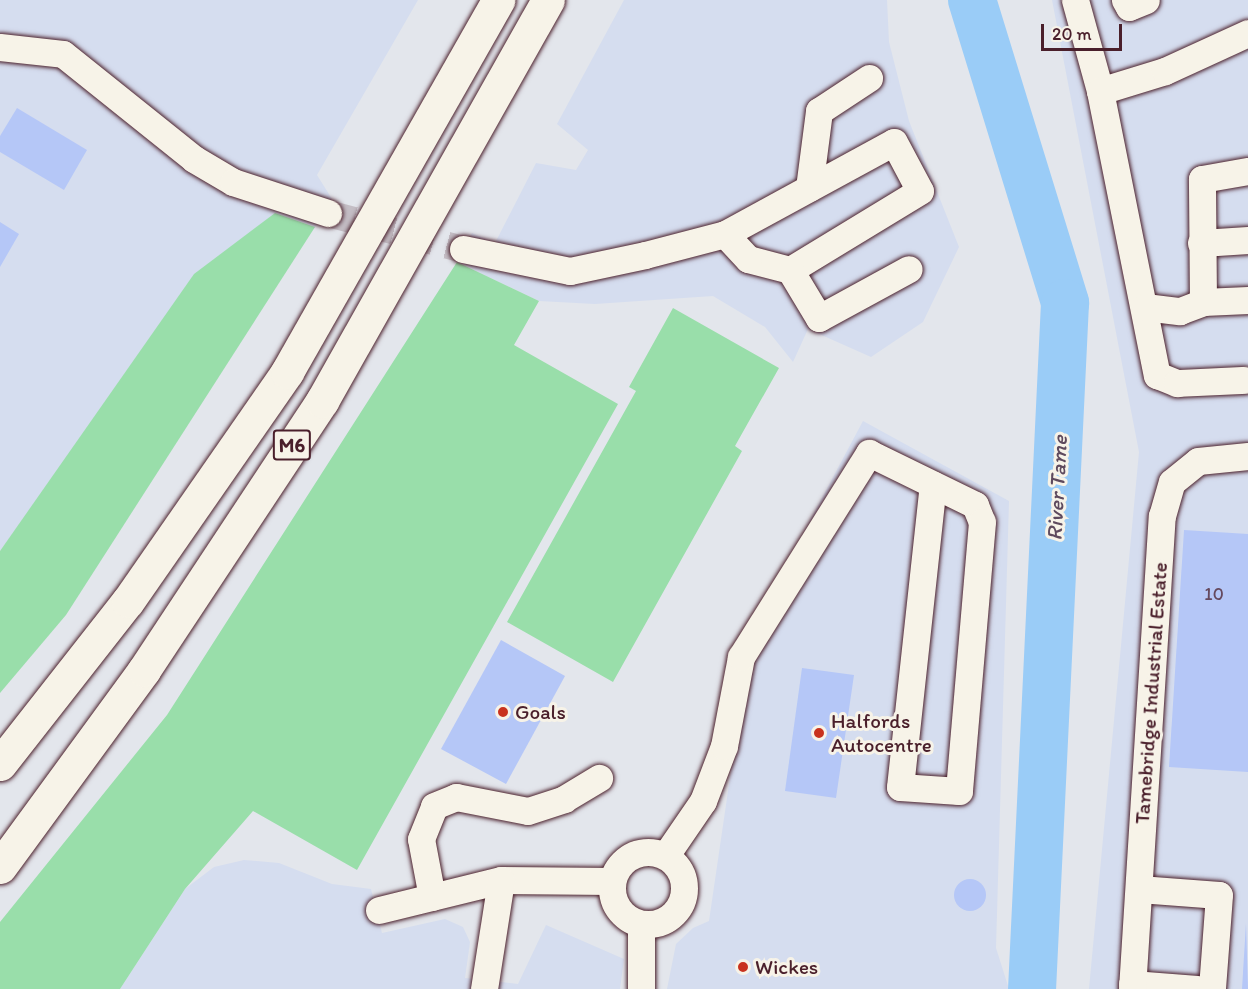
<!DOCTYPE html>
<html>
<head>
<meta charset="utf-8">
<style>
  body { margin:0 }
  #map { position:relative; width:1248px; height:989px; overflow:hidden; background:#e3e6ec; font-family:Itim,sans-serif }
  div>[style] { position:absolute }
  .built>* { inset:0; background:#d5ddef }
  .green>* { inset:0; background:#99deaa }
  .river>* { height:48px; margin:-24px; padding:0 24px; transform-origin:24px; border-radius:24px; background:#9accf7 }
  .building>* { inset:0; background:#b5c7f7 }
  .round { border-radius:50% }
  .minor-tunnel>* { height:27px; margin-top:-13.5px; transform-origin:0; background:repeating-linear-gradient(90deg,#c4bec5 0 27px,transparent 0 41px) }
  .roads { filter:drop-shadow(0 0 2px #4a1f2b) drop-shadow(0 0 2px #4a1f2b) }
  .minor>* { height:27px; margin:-13.5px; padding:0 13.5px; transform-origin:13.5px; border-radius:13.5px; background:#f7f3e8 }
  .minor>.ring { margin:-13.5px; padding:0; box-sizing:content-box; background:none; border:27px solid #f7f3e8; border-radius:50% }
  .highway>* { height:33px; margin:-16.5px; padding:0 16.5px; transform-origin:16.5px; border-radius:16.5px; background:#f7f3e8 }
  .dots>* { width:16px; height:16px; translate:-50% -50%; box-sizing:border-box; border:3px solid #f7f3e8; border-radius:50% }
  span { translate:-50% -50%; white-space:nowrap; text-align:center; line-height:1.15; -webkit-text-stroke:6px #f7f3e8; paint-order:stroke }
  .number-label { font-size:18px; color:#65495e }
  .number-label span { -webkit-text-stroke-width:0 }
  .shield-label span { padding:2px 4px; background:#f7f3e8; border:2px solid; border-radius:4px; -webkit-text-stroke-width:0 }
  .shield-label { font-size:20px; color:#4a1f2b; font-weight:700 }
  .street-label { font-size:21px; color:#4a1f2b }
  .poi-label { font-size:21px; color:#4a1f2b }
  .left { translate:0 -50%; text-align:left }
  .water-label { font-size:22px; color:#5e4a5e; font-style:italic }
  .scale { position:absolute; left:1041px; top:24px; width:81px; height:27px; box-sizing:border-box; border:3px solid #4a1f2b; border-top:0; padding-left:8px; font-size:18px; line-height:21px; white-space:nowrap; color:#4a1f2b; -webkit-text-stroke:4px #f7f3e8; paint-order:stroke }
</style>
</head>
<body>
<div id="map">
  <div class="built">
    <div style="clip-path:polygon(0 0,418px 0,317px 175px,332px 199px,315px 227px,275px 213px,96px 419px,0 551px)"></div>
    <div style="clip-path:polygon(624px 0,887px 0,889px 42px,909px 121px,959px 247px,923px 322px,871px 357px,808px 329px,793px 362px,765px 327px,713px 296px,595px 304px,539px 301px,457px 262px,472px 233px,495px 243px,536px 163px,576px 170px,588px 150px,557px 124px)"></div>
    <div style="clip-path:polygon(1052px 0,1248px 0,1248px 989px,1089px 989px,1139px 452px)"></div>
    <div style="clip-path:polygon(863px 421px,1009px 501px,996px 948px,1009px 989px,667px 989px,676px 944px,693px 928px,709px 921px,745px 675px,777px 582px)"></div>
    <div style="clip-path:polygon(244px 860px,279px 863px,332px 884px,371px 889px,382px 933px,445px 919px,463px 927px,470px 942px,465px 978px,518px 984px,546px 925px,624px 959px,620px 989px,120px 989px,185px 889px,214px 867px)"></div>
  </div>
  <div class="green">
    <div style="clip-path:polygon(275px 213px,315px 227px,66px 615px,0 693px,0 551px,194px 274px)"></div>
    <div style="clip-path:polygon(457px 262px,539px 301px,514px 345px,618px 404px,357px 870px,253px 811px,185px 889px,120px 989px,0 989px,0 922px,167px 715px)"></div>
    <div style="clip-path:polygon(673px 308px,779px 368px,735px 446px,742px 451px,613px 682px,507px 622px,636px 391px,629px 387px)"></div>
  </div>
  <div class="river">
    <div style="left:972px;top:0;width:317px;rotate:72.9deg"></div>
    <div style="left:1065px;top:303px;width:687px;rotate:92.75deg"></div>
  </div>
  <div class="building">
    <div style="clip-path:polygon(17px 108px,87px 150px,64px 190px,0 152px,0 136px)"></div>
    <div style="clip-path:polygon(0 222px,19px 234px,0 267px)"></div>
    <div style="clip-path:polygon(1184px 530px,1248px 534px,1248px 772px,1169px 767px)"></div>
    <div style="clip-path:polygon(501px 640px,565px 676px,506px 784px,441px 749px)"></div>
    <div style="clip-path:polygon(802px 668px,854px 675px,836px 798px,785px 791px)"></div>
    <div class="round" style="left:954px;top:879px;width:32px;height:32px"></div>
    <div style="clip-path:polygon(1246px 923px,1248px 989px,1242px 989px)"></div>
  </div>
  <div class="minor-tunnel">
    <div style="left:328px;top:213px;width:140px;rotate:14.9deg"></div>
  </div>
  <div class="roads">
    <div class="minor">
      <div style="left:1075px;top:0;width:94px;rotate:74.6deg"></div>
      <div style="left:1100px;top:91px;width:290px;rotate:78.7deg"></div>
      <div style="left:1157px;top:375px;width:22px;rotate:22deg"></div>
      <div style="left:1177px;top:383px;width:67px;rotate:-2.6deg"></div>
      <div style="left:1125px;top:0;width:8px;rotate:60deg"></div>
      <div style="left:1129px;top:7px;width:18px;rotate:-22deg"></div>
      <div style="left:0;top:47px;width:63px;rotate:6.3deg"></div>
      <div style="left:63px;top:54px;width:168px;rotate:38.7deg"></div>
      <div style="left:194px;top:159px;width:45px;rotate:30.5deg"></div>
      <div style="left:233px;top:182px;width:100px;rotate:18.1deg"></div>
      <div style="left:1100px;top:91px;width:68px;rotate:-17.1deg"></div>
      <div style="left:1165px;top:71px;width:91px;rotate:-24.6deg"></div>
      <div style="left:809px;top:188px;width:78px;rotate:-82.6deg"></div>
      <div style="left:819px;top:111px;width:60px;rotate:-33.4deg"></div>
      <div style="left:1201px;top:243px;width:47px;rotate:-3.7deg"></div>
      <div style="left:463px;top:249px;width:109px;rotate:11.6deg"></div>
      <div style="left:570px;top:271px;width:77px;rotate:-12deg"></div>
      <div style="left:645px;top:255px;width:83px;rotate:-14.7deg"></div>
      <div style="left:725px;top:234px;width:192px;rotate:-28.6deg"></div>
      <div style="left:894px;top:142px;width:55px;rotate:62deg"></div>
      <div style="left:920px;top:191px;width:152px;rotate:148.7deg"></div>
      <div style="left:790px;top:270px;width:43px;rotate:-165.3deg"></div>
      <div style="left:748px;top:259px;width:34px;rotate:-133deg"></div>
      <div style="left:790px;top:270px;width:56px;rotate:58.9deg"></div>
      <div style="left:819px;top:318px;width:102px;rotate:-28.6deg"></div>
      <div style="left:1203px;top:302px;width:45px;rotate:-2.5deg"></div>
      <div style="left:1145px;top:307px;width:35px;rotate:7deg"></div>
      <div style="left:1180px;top:311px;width:25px;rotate:-21deg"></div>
      <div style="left:1203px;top:302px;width:123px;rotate:-90.5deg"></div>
      <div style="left:1202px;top:179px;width:47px;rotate:-9.9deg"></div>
      <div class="ring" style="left:612px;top:852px;width:45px;height:45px"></div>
      <div style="left:666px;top:855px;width:65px;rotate:-55.6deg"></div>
      <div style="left:703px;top:801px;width:59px;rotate:-69.1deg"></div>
      <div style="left:724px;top:746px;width:91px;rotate:-79.2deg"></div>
      <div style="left:741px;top:657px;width:241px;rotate:-57.9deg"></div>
      <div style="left:869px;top:453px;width:118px;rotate:26.1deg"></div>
      <div style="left:975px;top:505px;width:18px;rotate:68deg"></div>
      <div style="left:982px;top:522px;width:270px;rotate:94.9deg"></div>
      <div style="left:959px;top:791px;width:59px;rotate:-176.1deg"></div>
      <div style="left:900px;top:787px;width:304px;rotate:-83.8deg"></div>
      <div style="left:1139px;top:889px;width:80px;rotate:4.3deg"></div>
      <div style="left:1219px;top:895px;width:94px;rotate:94.3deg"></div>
      <div style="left:432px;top:897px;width:59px;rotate:-100.7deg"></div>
      <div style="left:421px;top:839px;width:35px;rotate:-68deg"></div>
      <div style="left:434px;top:806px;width:24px;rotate:-22deg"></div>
      <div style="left:456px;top:797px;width:73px;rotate:11deg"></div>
      <div style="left:528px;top:811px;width:38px;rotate:-18deg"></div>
      <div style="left:564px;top:799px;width:41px;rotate:-31deg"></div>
      <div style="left:379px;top:910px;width:126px;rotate:-13.8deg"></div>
      <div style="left:501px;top:880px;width:111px;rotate:0.5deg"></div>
      <div style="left:641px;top:924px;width:65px;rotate:90deg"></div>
      <div style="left:1132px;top:984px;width:65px;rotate:4.4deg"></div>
      <div style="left:484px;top:989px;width:110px;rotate:-81.1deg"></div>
      <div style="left:1132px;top:989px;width:474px;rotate:-86.4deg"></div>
      <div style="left:1162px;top:516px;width:35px;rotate:-74deg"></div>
      <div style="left:1172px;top:482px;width:33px;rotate:-39deg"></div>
      <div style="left:1198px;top:461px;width:50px;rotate:-5.7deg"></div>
    </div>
    <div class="highway">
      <div style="left:0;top:764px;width:207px;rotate:-51.9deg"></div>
      <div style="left:128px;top:601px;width:279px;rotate:-55.2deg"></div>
      <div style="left:287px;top:372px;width:428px;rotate:-60.4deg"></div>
      <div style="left:0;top:867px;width:244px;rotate:-53.8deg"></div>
      <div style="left:144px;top:670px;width:323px;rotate:-56.5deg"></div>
      <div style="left:322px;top:401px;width:460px;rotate:-60.6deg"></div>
    </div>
  </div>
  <div class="dots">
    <div style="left:503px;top:712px;background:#c8321e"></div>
    <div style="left:819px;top:733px;background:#c8321e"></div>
    <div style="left:743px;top:967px;background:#c8321e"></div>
  </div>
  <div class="number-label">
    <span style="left:1214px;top:594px">10</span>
  </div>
  <div class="shield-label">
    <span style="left:292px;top:445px">M6</span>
  </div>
  <div class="street-label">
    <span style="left:1151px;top:693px;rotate:-86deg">Tamebridge Industrial Estate</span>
  </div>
  <div class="poi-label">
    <span class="left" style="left:515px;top:712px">Goals</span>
    <span class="left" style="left:831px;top:733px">Halfords<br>Autocentre</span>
    <span class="left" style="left:755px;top:967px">Wickes</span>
  </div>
  <div class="water-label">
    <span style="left:1057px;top:488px;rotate:-87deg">River Tame</span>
  </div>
  <div class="scale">20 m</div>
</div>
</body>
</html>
